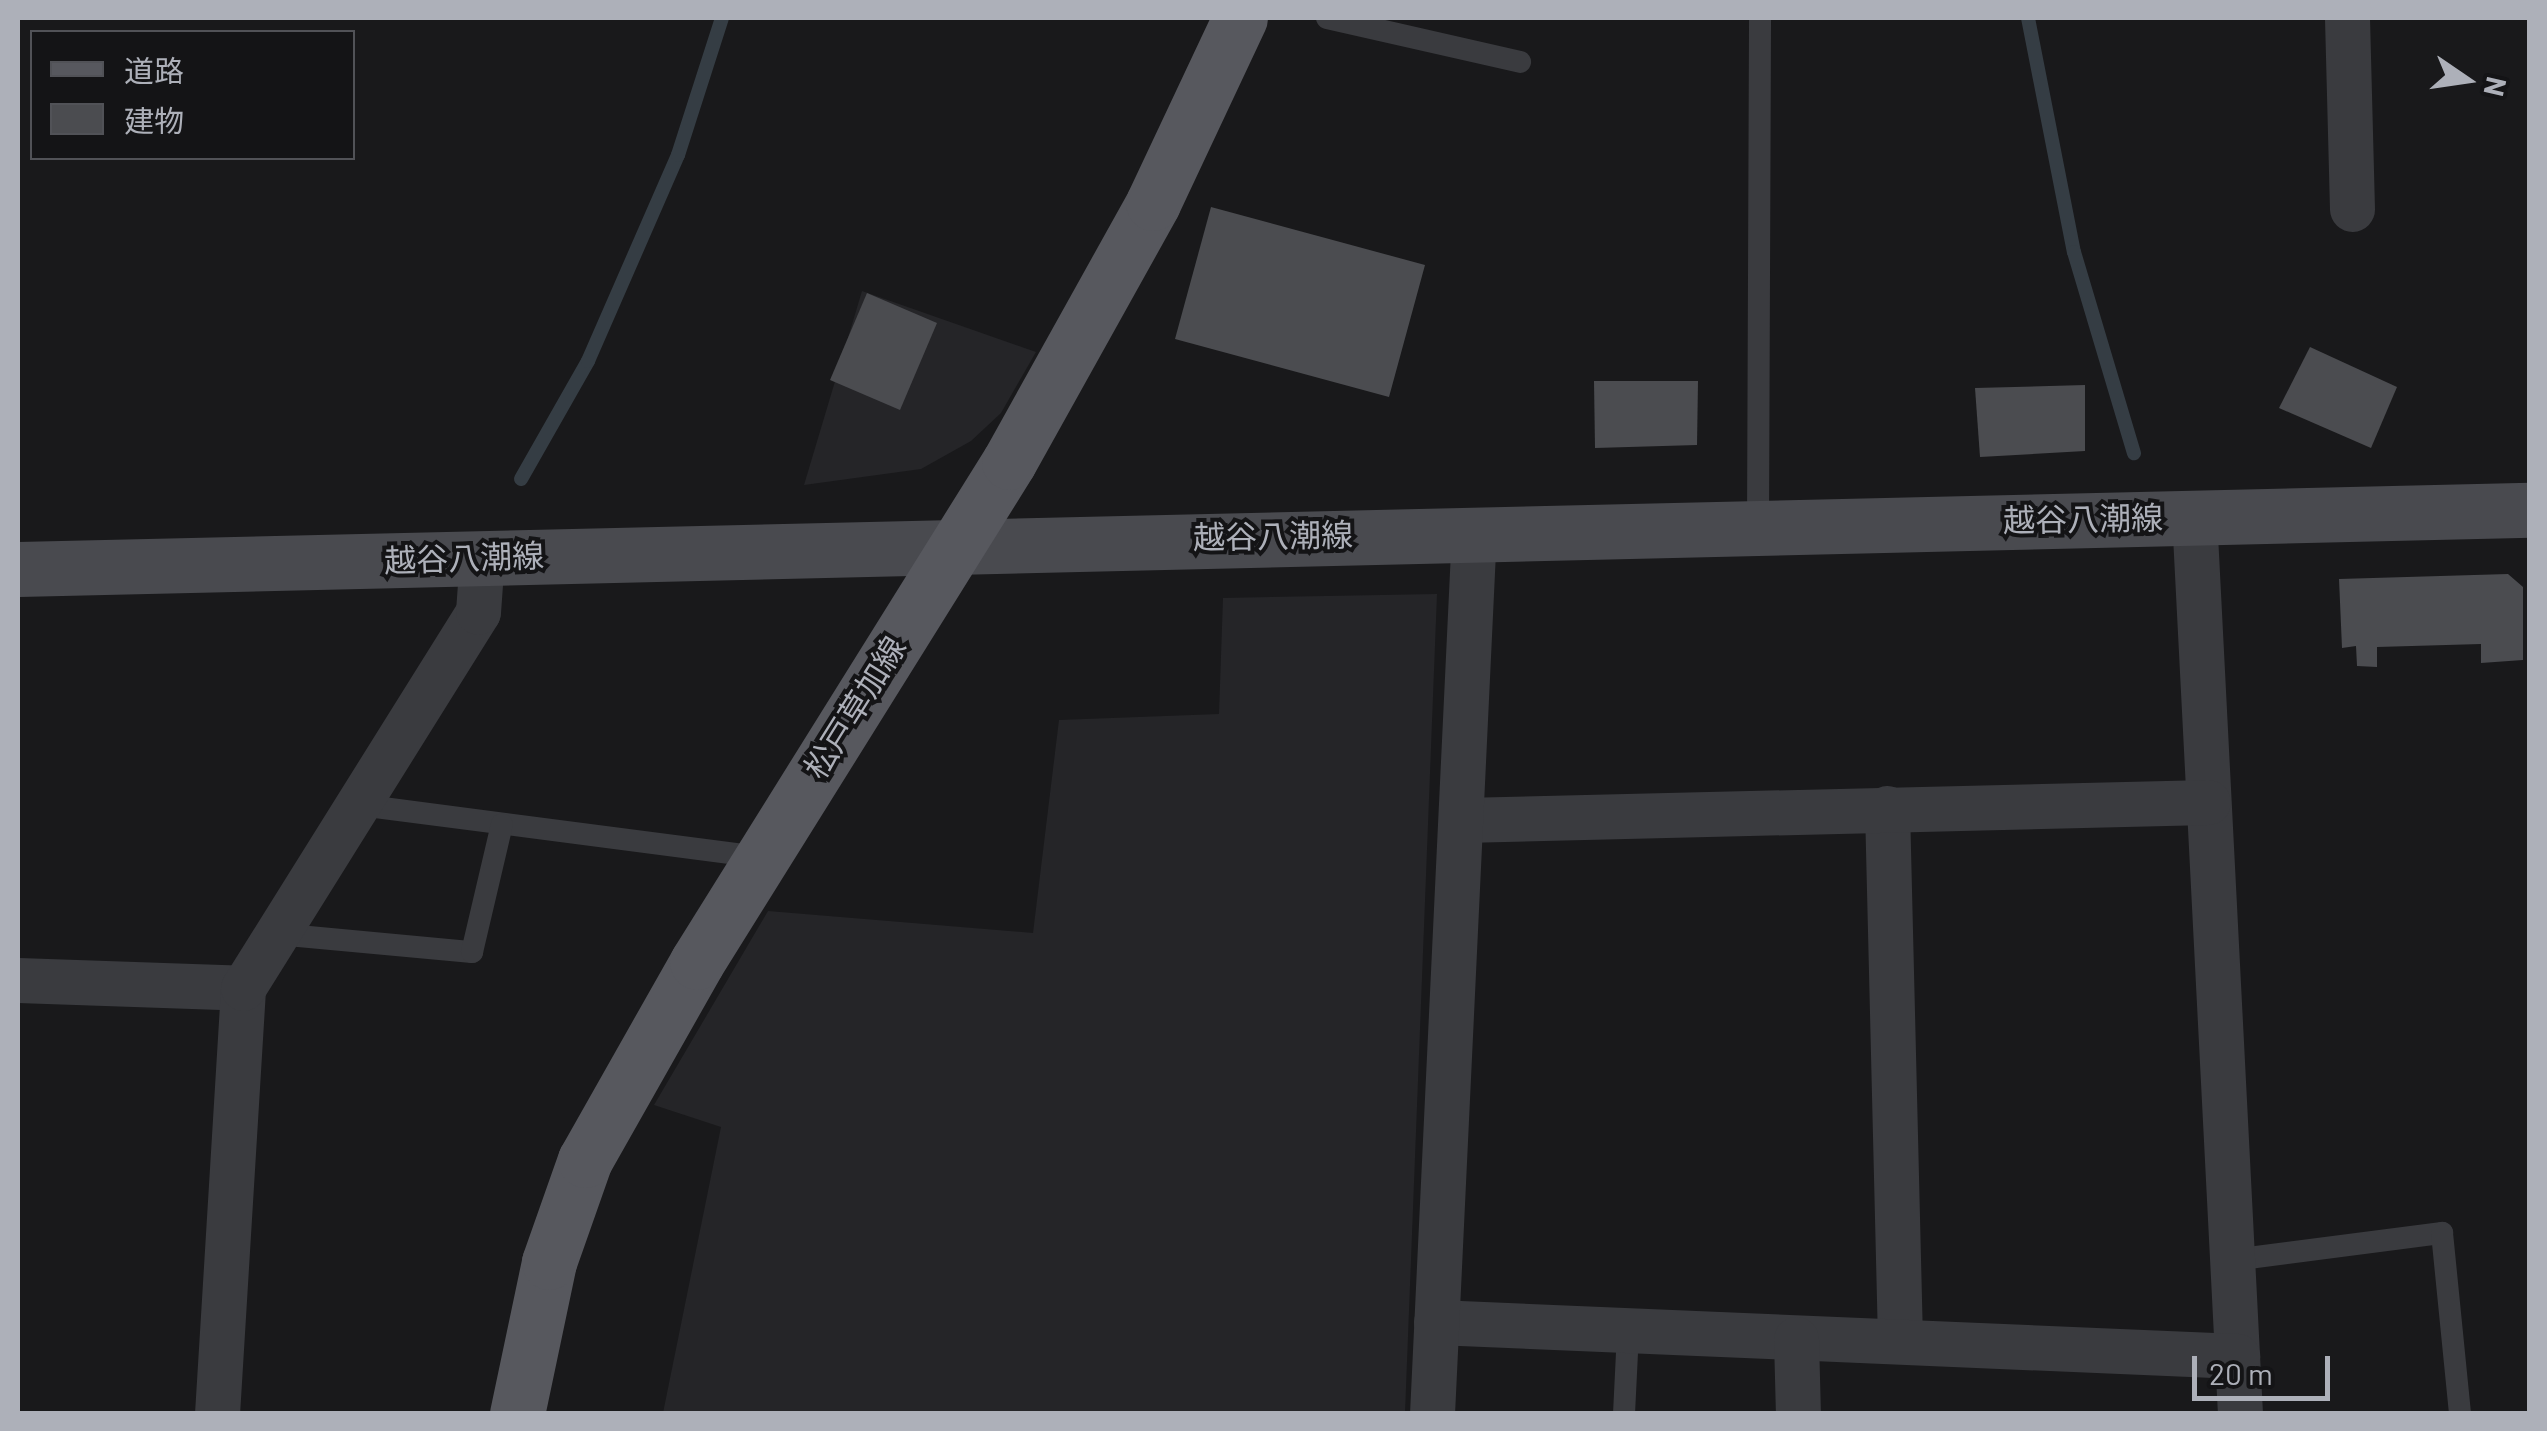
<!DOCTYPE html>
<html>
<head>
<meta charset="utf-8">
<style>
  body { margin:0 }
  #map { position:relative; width:2547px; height:1431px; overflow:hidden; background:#19191b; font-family:Barlow,"Noto Sans JP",sans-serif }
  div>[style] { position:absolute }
  .built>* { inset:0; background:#252528 }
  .stream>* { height:14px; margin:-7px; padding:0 7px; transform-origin:7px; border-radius:7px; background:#353d44 }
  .building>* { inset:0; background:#4b4c50 }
  .service>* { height:22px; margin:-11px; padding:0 11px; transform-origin:11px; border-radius:11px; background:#3a3b3f }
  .minor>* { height:45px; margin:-22.5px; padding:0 22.5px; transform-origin:22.5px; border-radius:22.5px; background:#3a3b3f }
  .secondary>* { height:55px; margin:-27.5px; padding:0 27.5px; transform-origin:27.5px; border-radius:27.5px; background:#494a4f }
  .primary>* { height:55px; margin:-27.5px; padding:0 27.5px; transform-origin:27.5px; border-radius:27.5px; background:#57585e }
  span { translate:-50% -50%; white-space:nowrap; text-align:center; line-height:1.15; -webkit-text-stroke:8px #141416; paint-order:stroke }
  .street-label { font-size:32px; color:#adb0b9 }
  .frame { position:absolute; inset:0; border:20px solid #adb0b9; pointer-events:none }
  .legend { position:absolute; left:30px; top:30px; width:325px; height:130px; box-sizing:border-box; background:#141416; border:2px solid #515257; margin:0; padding:12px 18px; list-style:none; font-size:30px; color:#adb0b9 }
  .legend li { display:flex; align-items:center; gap:20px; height:50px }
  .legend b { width:50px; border:2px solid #515257 }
  .north { position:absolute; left:2417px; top:30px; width:100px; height:100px; -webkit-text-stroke:8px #141416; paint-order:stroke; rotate:103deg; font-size:28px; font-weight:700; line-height:40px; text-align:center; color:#adb0b9 }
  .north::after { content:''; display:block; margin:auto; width:35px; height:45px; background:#adb0b9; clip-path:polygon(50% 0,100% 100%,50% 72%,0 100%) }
  .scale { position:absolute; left:2192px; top:1356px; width:138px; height:45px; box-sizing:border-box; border:5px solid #adb0b9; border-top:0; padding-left:12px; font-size:30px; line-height:35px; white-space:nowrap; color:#adb0b9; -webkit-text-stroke:8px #141416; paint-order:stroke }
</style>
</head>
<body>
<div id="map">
  <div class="built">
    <div style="clip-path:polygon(862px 291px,1036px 352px,1001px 413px,971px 441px,921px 469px,804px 485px)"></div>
    <div style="clip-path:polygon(1437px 594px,1405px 1413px,663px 1413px,721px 1127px,654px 1105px,768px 911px,1033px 933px,1059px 720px,1219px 714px,1223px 598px)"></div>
  </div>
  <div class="stream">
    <div style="left:2028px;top:18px;width:238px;rotate:78.9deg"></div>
    <div style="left:2074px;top:252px;width:210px;rotate:73.4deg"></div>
    <div style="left:521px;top:479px;width:136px;rotate:-60.4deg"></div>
    <div style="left:588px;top:361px;width:225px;rotate:-66.4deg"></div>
    <div style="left:678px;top:155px;width:144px;rotate:-72.2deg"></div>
  </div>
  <div class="building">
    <div style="clip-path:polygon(1211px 207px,1425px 265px,1389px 397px,1175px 339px)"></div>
    <div style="clip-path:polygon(867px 293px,937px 323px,900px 410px,830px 380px)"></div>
    <div style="clip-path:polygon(2310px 347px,2397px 387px,2371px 448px,2279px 408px)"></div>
    <div style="clip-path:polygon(1594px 381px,1698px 381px,1697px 445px,1595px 448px)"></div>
    <div style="clip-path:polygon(2085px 385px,2085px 451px,1980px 457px,1975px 388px)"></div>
    <div style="clip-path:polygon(2508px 574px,2523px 587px,2523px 660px,2481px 663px,2481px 644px,2377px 647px,2377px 667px,2357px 666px,2356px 646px,2342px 648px,2339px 579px)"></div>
  </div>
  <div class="service">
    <div style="left:1327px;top:18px;width:198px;rotate:12.8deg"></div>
    <div style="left:1758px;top:525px;width:507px;rotate:-89.77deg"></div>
    <div style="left:360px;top:805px;width:404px;rotate:7.4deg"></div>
    <div style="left:277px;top:934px;width:196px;rotate:5.3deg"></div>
    <div style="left:472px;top:952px;width:131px;rotate:-76.8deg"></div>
    <div style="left:2233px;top:1260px;width:211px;rotate:-7.4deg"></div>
    <div style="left:2442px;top:1233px;width:182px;rotate:84.3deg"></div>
    <div style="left:1624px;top:1414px;width:83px;rotate:-87.2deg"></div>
  </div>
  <div class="minor">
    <div style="left:2347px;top:18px;width:191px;rotate:88.5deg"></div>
    <div style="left:2194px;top:515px;width:900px;rotate:87.07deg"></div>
    <div style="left:1887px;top:808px;width:533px;rotate:88.6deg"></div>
    <div style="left:1462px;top:820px;width:746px;rotate:-1.38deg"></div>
    <div style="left:18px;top:980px;width:225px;rotate:2deg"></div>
    <div style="left:1436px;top:1322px;width:802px;rotate:2.43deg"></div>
    <div style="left:1796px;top:1339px;width:75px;rotate:88.5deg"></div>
    <div style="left:217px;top:1414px;width:427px;rotate:-86.5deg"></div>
    <div style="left:243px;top:988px;width:443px;rotate:-58deg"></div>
    <div style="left:478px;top:612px;width:56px;rotate:-85.9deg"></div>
    <div style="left:1432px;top:1414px;width:884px;rotate:-87.28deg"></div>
  </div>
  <div class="secondary">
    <div style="left:18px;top:569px;width:2513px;rotate:-1.35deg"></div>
  </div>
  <div class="primary">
    <div style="left:517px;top:1414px;width:155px;rotate:-78.1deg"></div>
    <div style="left:549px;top:1262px;width:108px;rotate:-70.6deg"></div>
    <div style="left:585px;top:1160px;width:227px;rotate:-60.5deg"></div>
    <div style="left:697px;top:962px;width:589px;rotate:-58.04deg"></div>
    <div style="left:1009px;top:462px;width:296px;rotate:-60.9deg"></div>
    <div style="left:1153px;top:203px;width:204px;rotate:-64.8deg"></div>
  </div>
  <div class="street-label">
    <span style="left:2083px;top:518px;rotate:-1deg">越谷八潮線</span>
    <span style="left:1273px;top:535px;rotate:-1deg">越谷八潮線</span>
    <span style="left:464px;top:557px;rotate:-2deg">越谷八潮線</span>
    <span style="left:854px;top:707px;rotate:-58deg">松戸草加線</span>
  </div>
  <div class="frame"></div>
  <ul class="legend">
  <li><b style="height:12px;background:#57585e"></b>道路</li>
  <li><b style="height:28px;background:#4b4c50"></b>建物</li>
  </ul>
  <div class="north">N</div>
  <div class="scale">20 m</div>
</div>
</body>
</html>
